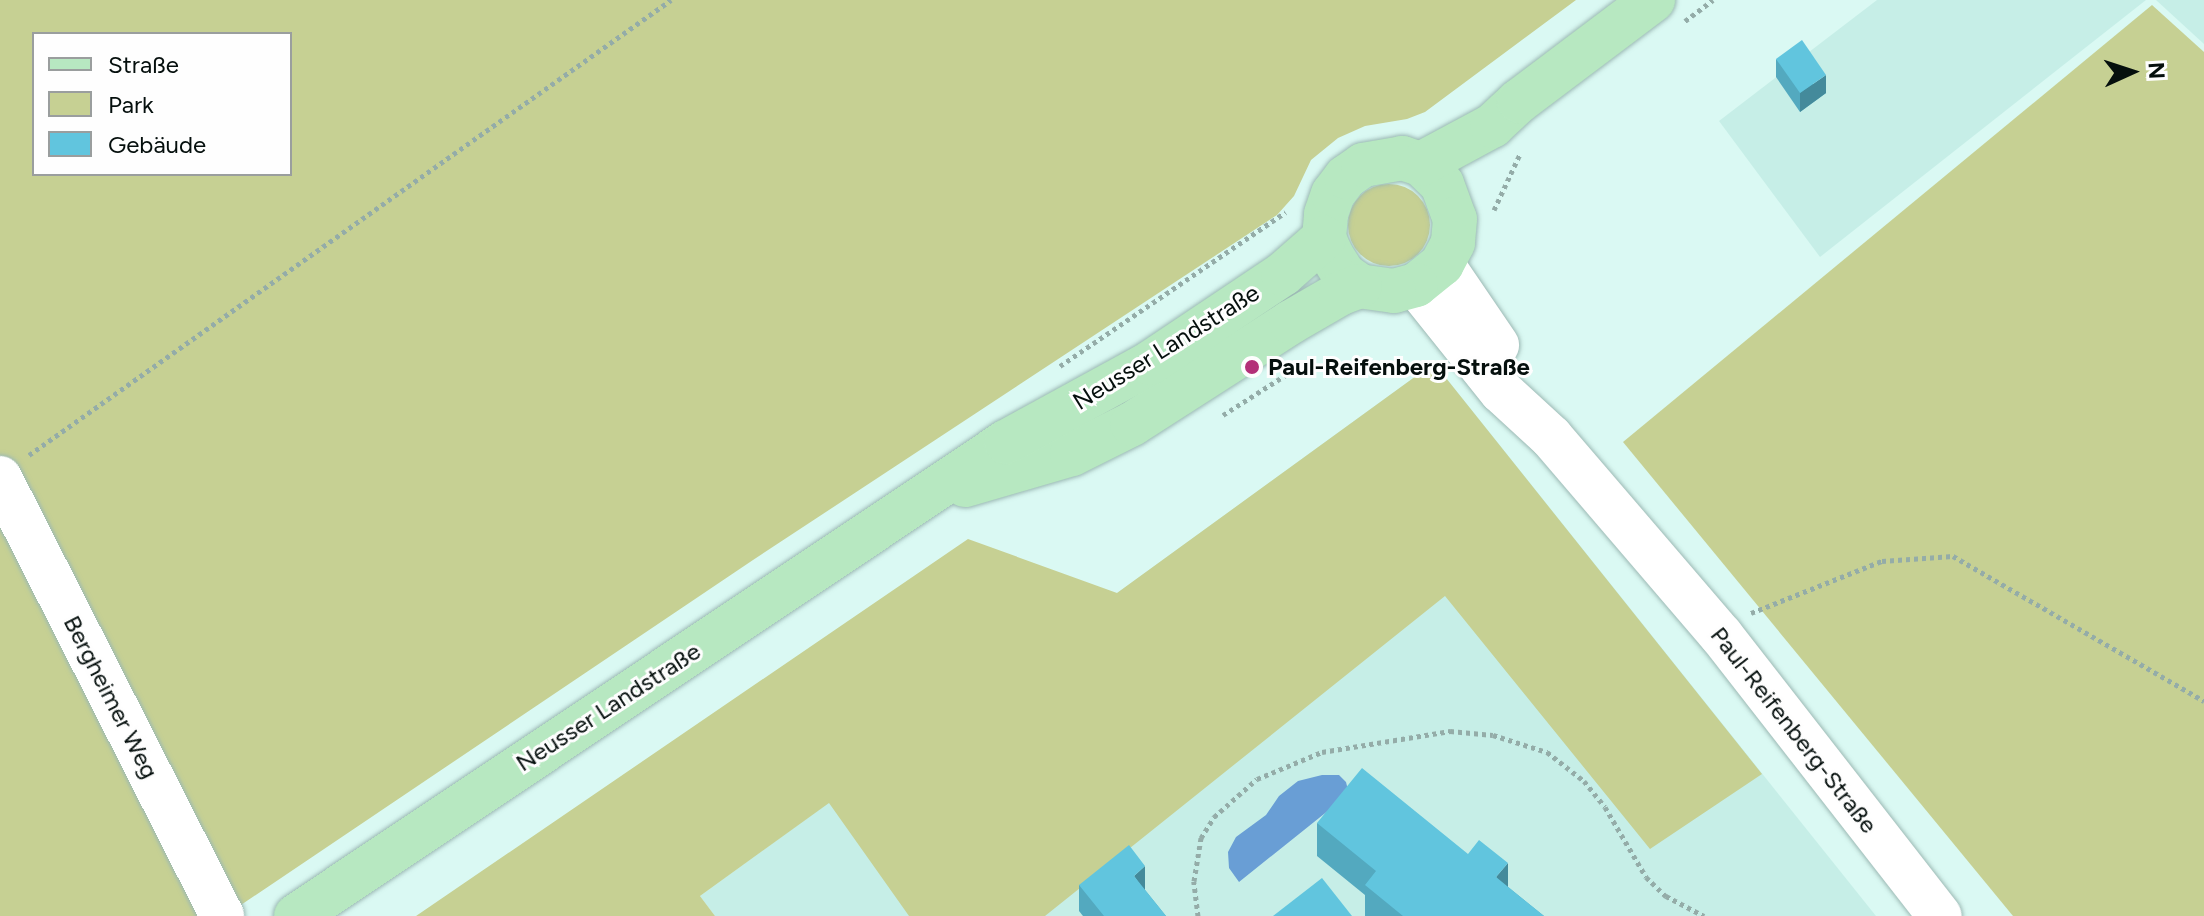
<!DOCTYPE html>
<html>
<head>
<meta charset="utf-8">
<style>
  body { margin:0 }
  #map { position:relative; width:2204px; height:916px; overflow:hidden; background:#daf9f3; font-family:Figtree,sans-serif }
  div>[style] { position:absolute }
  .built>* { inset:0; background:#c6eee7 }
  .green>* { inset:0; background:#c6d093 }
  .round { border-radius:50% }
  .water>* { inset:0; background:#699ed5 }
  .path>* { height:5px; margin-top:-2.5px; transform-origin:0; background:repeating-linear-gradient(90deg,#94aca8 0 4px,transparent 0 8px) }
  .roads { filter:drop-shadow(0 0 2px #9cb9b4) drop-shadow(0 0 2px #9cb9b4) }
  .minor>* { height:44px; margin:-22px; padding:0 22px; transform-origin:22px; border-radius:22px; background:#fff }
  .major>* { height:44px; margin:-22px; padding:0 22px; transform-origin:22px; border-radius:22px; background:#b7e8c1 }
  .wall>* { inset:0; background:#53a9bf }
  .shaded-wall>* { inset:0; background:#448a9b }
  .building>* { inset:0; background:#61c5de }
  .dots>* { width:22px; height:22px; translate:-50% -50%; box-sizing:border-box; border:4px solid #fefefe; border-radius:50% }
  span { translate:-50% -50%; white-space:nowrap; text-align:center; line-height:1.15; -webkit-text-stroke:6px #fefefe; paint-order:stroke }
  .street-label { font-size:24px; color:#050f0d }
  .poi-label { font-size:24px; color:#050f0d; font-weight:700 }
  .left { translate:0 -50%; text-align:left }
  .legend { position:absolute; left:32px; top:32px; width:260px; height:144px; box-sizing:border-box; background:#fefefe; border:2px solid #9a9e9e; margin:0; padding:10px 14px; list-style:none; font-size:24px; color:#050f0d }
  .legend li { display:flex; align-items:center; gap:16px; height:40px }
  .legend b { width:40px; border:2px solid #9a9e9e }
  .north { position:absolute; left:2092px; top:32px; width:80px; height:80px; -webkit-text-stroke:6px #fefefe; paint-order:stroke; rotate:87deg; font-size:22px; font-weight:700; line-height:32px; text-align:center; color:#050f0d }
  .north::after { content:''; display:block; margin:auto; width:28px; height:36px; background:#050f0d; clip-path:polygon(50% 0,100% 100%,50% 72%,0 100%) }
</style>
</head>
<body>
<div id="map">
  <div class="built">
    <div style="clip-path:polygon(1877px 0,2146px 0,1820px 257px,1719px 121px)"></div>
    <div style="clip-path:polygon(2156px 0,2204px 0,2204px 44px)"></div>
    <div style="clip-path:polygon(1434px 363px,1876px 916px,715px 916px,700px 896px)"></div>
  </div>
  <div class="green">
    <div style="clip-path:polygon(evenodd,0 0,1576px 0,1425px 112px,1407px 119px,1365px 126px,1338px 138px,1311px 160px,1294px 196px,1277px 215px,753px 560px,229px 913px,215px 916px,0 916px,0 0,34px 34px,290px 34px,290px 174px,34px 174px,34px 34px)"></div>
    <div style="clip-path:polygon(2152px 5px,2204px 52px,2204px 916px,2013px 916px,1623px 442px)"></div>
    <div class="round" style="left:1348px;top:184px;width:82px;height:82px"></div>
    <div style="clip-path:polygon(1434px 363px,1762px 774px,1650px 849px,1445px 596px,1045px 916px,909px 916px,829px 803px,700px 896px,715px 916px,416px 916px,968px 539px,1117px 593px)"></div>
  </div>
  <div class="water">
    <div style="clip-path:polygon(1322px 775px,1339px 775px,1346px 782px,1349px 794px,1239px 882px,1229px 868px,1228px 852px,1236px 837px,1266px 815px,1279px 796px,1298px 781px)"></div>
  </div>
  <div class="path">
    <div style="left:1685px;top:21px;width:35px;rotate:-37deg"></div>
    <div style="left:1494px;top:210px;width:62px;rotate:-65.1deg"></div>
    <div style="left:1060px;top:366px;width:273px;rotate:-34.3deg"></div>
    <div style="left:1223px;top:415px;width:82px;rotate:-32.5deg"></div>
    <div style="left:29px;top:455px;width:787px;rotate:-35.33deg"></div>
    <div style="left:1751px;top:613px;width:141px;rotate:-21.7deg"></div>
    <div style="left:1882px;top:561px;width:71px;rotate:-4deg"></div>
    <div style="left:1953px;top:556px;width:290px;rotate:30deg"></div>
    <div style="left:1198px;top:916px;width:35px;rotate:-97deg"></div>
    <div style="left:1194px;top:881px;width:44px;rotate:-80.8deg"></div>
    <div style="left:1201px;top:838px;width:25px;rotate:-58deg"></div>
    <div style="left:1214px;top:817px;width:57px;rotate:-41.5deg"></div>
    <div style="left:1257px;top:779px;width:70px;rotate:-22.6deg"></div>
    <div style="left:1322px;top:752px;width:130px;rotate:-9.3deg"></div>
    <div style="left:1450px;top:731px;width:43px;rotate:5.3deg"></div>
    <div style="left:1493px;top:735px;width:57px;rotate:17.5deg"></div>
    <div style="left:1547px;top:752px;width:47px;rotate:38.1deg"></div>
    <div style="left:1584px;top:781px;width:33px;rotate:51deg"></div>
    <div style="left:1605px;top:807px;width:81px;rotate:59.6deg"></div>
    <div style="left:1646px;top:877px;width:28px;rotate:44deg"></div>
    <div style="left:1666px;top:896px;width:43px;rotate:27.8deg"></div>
  </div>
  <div class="roads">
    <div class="minor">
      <div style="left:1442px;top:264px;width:98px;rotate:55.8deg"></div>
      <div style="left:1416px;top:285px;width:136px;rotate:51.3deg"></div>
      <div style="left:1501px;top:391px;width:68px;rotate:42.6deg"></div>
      <div style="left:1551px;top:437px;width:261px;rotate:49.4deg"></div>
      <div style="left:1721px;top:635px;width:356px;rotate:52.1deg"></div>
      <div style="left:0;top:478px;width:491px;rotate:63.1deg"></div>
    </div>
    <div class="major">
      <div style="left:1402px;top:158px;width:20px;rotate:18deg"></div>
      <div style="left:1421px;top:164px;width:29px;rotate:44deg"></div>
      <div style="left:1442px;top:184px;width:37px;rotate:70deg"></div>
      <div style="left:1455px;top:219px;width:24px;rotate:95deg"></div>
      <div style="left:1453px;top:243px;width:24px;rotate:118deg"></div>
      <div style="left:1442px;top:264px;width:33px;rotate:141deg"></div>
      <div style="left:1416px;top:285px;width:23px;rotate:165deg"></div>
      <div style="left:1394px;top:291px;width:34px;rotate:-172deg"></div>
      <div style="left:1360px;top:286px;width:19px;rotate:-145deg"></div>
      <div style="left:1344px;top:275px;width:25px;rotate:-122deg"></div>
      <div style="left:1331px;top:254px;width:17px;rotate:-114deg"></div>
      <div style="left:1324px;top:238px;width:24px;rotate:-85deg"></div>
      <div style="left:1326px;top:214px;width:21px;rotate:-71deg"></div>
      <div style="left:1333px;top:194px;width:21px;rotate:-53deg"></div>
      <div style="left:1346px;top:177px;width:21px;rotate:-35deg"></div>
      <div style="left:1363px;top:165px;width:40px;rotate:-10deg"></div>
      <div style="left:1421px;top:164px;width:81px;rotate:-28.2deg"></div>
      <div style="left:1492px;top:126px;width:37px;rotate:-43deg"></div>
      <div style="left:1519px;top:101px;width:168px;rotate:-37deg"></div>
      <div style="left:965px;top:485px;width:111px;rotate:-16.2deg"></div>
      <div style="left:1072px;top:454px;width:67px;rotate:-26.6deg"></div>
      <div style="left:1132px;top:424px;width:189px;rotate:-32.7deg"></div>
      <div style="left:1291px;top:322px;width:58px;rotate:-30.1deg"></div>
      <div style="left:1341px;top:293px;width:20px;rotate:-20deg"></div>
      <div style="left:296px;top:916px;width:854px;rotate:-33.73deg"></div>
      <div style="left:1006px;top:442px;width:164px;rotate:-28.7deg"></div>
      <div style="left:1150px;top:363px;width:160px;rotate:-33.8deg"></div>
      <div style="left:1283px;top:274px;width:55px;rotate:-41.3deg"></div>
    </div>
  </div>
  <div class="wall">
    <div style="clip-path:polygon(1776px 59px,1826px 93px,1800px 112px,1776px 77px)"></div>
    <div style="clip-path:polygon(1317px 823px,1508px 887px,1544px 916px,1365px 916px,1365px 895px,1317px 856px)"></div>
    <div style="clip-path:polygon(1079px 885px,1145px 890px,1166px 916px,1083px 916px,1079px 911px)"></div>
  </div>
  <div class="shaded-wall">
    <div style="clip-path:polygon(1826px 75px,1826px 93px,1800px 112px,1800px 93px)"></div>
    <div style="clip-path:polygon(1508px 863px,1508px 895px,1496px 877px)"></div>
    <div style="clip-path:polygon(1145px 866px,1145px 892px,1134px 876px)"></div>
  </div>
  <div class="building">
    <div style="clip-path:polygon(1802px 40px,1826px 75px,1800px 93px,1776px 59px)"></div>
    <div style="clip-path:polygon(1362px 768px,1468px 854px,1479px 840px,1508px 863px,1496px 877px,1544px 916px,1403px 916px,1365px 885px,1376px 871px,1317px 823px)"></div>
    <div style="clip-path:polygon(1129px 845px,1145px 866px,1134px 876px,1166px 916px,1104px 916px,1079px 885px)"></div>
    <div style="clip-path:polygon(1322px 878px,1352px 916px,1273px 916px)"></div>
  </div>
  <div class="dots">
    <div style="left:1252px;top:367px;background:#b33078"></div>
  </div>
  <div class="street-label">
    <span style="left:1166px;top:347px;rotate:-32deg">Neusser Landstraße</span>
    <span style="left:111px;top:697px;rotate:63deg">Bergheimer Weg</span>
    <span style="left:608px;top:707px;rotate:-33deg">Neusser Landstraße</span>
    <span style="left:1794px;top:730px;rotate:52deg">Paul-Reifenberg-Straße</span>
  </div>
  <div class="poi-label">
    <span class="left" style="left:1268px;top:367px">Paul-Reifenberg-Straße</span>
  </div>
  <ul class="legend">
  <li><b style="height:10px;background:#b7e8c1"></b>Straße</li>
  <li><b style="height:22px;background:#c6d093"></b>Park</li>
  <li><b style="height:22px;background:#61c5de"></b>Gebäude</li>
  </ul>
  <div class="north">N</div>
</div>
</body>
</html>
